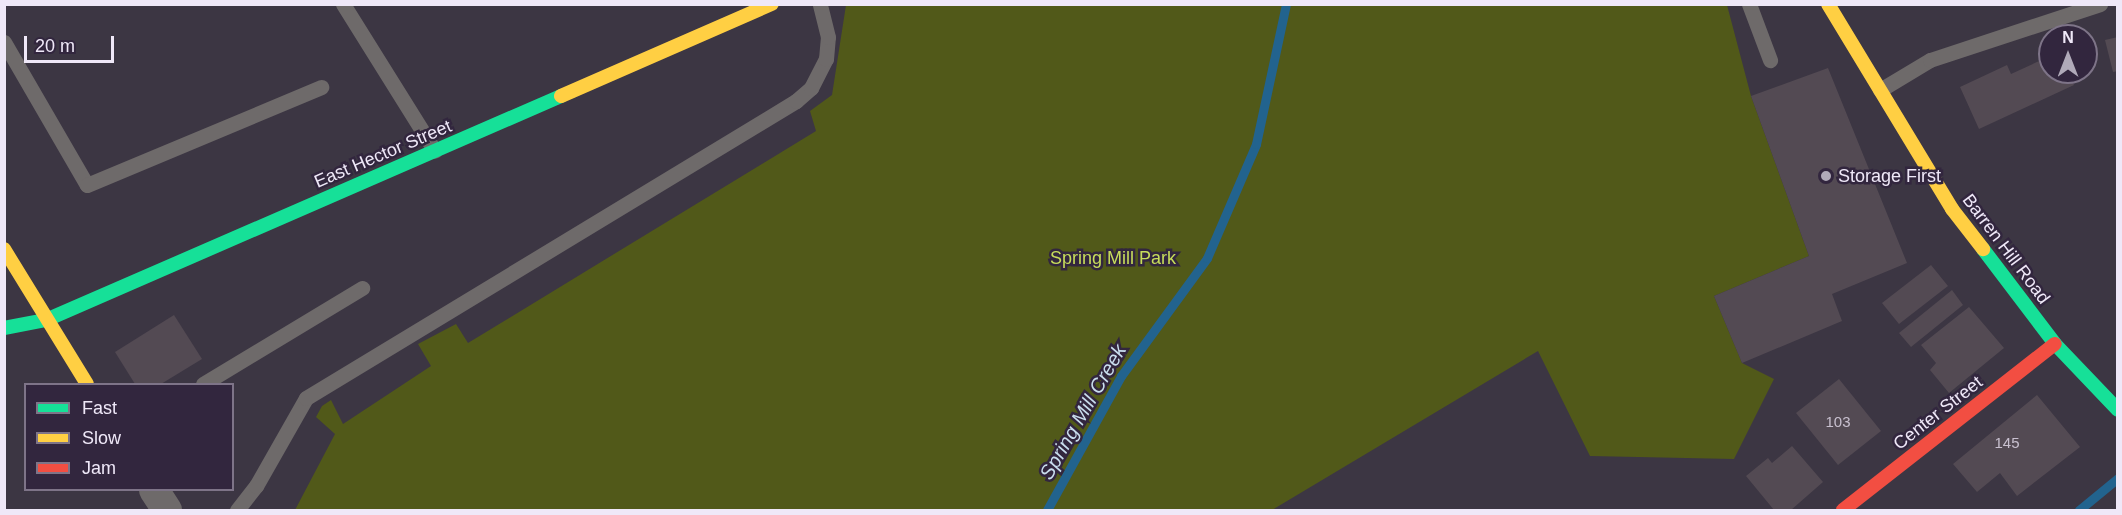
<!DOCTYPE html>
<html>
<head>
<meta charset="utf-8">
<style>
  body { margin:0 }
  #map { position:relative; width:2122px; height:515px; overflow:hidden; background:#3c3643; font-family:Arial,sans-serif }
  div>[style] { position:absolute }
  .green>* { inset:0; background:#515919 }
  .stream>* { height:9px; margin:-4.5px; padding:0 4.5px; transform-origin:4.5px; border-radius:4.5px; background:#22638e }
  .building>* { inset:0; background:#534a53 }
  .lane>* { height:15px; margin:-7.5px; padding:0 7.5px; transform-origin:7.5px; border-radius:7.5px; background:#6e6a6a }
  .street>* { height:30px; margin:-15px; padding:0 15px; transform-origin:15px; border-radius:15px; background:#6e6a6a }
  .fast>* { height:14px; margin:-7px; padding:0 7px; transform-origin:7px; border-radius:7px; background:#16e098 }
  .slow>* { height:14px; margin:-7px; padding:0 7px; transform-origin:7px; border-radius:7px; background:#ffcf43 }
  .jam>* { height:14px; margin:-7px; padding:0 7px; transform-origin:7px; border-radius:7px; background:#f24e42 }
  .dots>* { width:16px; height:16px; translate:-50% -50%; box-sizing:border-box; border:3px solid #32263e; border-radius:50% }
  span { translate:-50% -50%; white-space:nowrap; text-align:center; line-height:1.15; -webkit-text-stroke:5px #32263e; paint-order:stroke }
  .number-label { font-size:15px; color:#c8c0cf }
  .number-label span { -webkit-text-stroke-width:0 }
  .street-label { font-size:18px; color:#efe8f8 }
  .poi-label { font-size:18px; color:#efe8f8 }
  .left { translate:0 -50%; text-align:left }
  .park-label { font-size:18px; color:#c7dd5b }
  .water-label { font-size:20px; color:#c9dded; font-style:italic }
  .frame { position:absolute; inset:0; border:6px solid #efe8f8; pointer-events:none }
  .legend { position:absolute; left:24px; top:383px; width:210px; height:108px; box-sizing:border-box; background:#32263e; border:2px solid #7e7488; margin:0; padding:8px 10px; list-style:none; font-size:18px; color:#efe8f8 }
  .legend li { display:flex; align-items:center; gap:12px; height:30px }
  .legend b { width:30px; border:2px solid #7e7488 }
  .north { position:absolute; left:2038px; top:24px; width:60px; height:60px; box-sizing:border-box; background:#32263e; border:2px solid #7e7488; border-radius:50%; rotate:0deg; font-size:16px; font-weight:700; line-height:24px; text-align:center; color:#efe8f8 }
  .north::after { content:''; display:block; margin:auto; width:21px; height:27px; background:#b0aab9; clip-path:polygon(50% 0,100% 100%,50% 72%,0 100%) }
  .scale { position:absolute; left:24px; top:36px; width:90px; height:27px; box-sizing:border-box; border:3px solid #efe8f8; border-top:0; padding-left:8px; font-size:18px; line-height:21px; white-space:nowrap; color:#efe8f8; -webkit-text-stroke:4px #32263e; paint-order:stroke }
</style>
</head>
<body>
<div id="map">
  <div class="green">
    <div style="clip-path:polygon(846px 5px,1727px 5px,1751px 96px,1809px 256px,1714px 296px,1742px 363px,1774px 379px,1734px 459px,1590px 456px,1538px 351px,1272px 510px,295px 510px,335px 434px,316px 417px,322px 406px,331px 400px,343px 424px,431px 366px,418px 344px,456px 324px,468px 343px,816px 131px,810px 111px,832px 95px)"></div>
  </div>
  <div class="stream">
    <div style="left:1047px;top:510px;width:153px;rotate:-61.1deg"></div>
    <div style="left:1121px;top:376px;width:146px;rotate:-53.9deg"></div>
    <div style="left:1207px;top:258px;width:124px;rotate:-66.7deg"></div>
    <div style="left:1256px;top:144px;width:143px;rotate:-77.9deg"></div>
    <div style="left:2079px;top:510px;width:50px;rotate:-39.4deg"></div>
  </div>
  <div class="building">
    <div style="clip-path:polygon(2118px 37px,2118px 71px,2113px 72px,2105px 40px)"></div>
    <div style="clip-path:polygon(2050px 56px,2050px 72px,2068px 72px,2074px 85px,1979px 129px,1960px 87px,2007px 65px,2011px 74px)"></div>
    <div style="clip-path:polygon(1828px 68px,1907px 263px,1832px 294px,1842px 321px,1742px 363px,1714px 296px,1809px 256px,1751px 96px)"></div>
    <div style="clip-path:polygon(1931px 265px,1948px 286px,1899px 324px,1882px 303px)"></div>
    <div style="clip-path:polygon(1952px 290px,1963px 305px,1911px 347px,1899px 333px)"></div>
    <div style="clip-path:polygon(1969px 307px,2004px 348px,1949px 393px,1930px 370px,1936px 363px,1921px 345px)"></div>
    <div style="clip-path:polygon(174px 315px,202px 359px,161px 384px,135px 384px,115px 352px)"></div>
    <div style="clip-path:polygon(1839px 379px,1881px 431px,1838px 465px,1796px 413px)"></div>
    <div style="clip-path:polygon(2037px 395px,2080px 447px,2017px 496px,2000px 473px,1977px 492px,1953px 464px)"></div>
    <div style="clip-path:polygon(1792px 446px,1823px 482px,1791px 510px,1774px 510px,1746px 476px,1768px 458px,1772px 463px)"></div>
  </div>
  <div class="lane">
    <div style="left:343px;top:4px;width:173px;rotate:58deg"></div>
    <div style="left:1749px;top:4px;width:60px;rotate:69.4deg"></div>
    <div style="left:4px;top:42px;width:165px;rotate:59.9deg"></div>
    <div style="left:87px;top:185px;width:254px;rotate:-22.7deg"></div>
    <div style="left:1880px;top:90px;width:58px;rotate:-31deg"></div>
    <div style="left:1930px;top:60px;width:179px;rotate:-18.2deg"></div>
    <div style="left:203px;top:384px;width:186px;rotate:-31.1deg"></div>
    <div style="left:237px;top:510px;width:31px;rotate:-52deg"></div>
    <div style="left:256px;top:486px;width:101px;rotate:-60.4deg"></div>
    <div style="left:306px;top:398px;width:573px;rotate:-31.22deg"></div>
    <div style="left:796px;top:101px;width:20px;rotate:-41deg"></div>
    <div style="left:811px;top:88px;width:33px;rotate:-63deg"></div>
    <div style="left:826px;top:59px;width:22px;rotate:-85deg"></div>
    <div style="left:828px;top:37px;width:34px;rotate:-104deg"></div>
  </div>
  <div class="street">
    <div style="left:154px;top:490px;width:24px;rotate:57deg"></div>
  </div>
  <div class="fast">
    <div style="left:1983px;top:249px;width:119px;rotate:52.8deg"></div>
    <div style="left:2055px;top:344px;width:91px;rotate:46.3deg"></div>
    <div style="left:4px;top:328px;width:43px;rotate:-10.8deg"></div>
    <div style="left:46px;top:320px;width:562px;rotate:-23.51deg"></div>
  </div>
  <div class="slow">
    <div style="left:1828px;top:4px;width:240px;rotate:58.8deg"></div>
    <div style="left:1952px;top:209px;width:51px;rotate:52.2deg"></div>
    <div style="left:561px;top:96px;width:230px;rotate:-23.6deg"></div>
    <div style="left:4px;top:249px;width:158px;rotate:58.4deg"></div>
  </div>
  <div class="jam">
    <div style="left:1843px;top:510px;width:269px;rotate:-38.1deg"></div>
  </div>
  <div class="dots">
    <div style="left:1826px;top:176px;background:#b0aab9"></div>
  </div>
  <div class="number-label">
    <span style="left:1838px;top:422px">103</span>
    <span style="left:2007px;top:443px">145</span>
  </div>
  <div class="street-label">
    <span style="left:383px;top:154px;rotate:-23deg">East Hector Street</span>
    <span style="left:2006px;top:249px;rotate:53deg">Barren Hill Road</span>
    <span style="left:1938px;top:413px;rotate:-38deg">Center Street</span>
  </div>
  <div class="poi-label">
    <span class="left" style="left:1838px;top:176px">Storage First</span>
  </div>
  <div class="park-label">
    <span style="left:1113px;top:258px">Spring Mill Park</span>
  </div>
  <div class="water-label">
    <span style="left:1083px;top:412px;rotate:-60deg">Spring Mill Creek</span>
  </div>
  <div class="frame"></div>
  <ul class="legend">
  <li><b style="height:8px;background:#16e098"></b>Fast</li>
  <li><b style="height:8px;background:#ffcf43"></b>Slow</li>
  <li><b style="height:8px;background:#f24e42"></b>Jam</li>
  </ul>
  <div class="north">N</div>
  <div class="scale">20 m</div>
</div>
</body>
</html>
